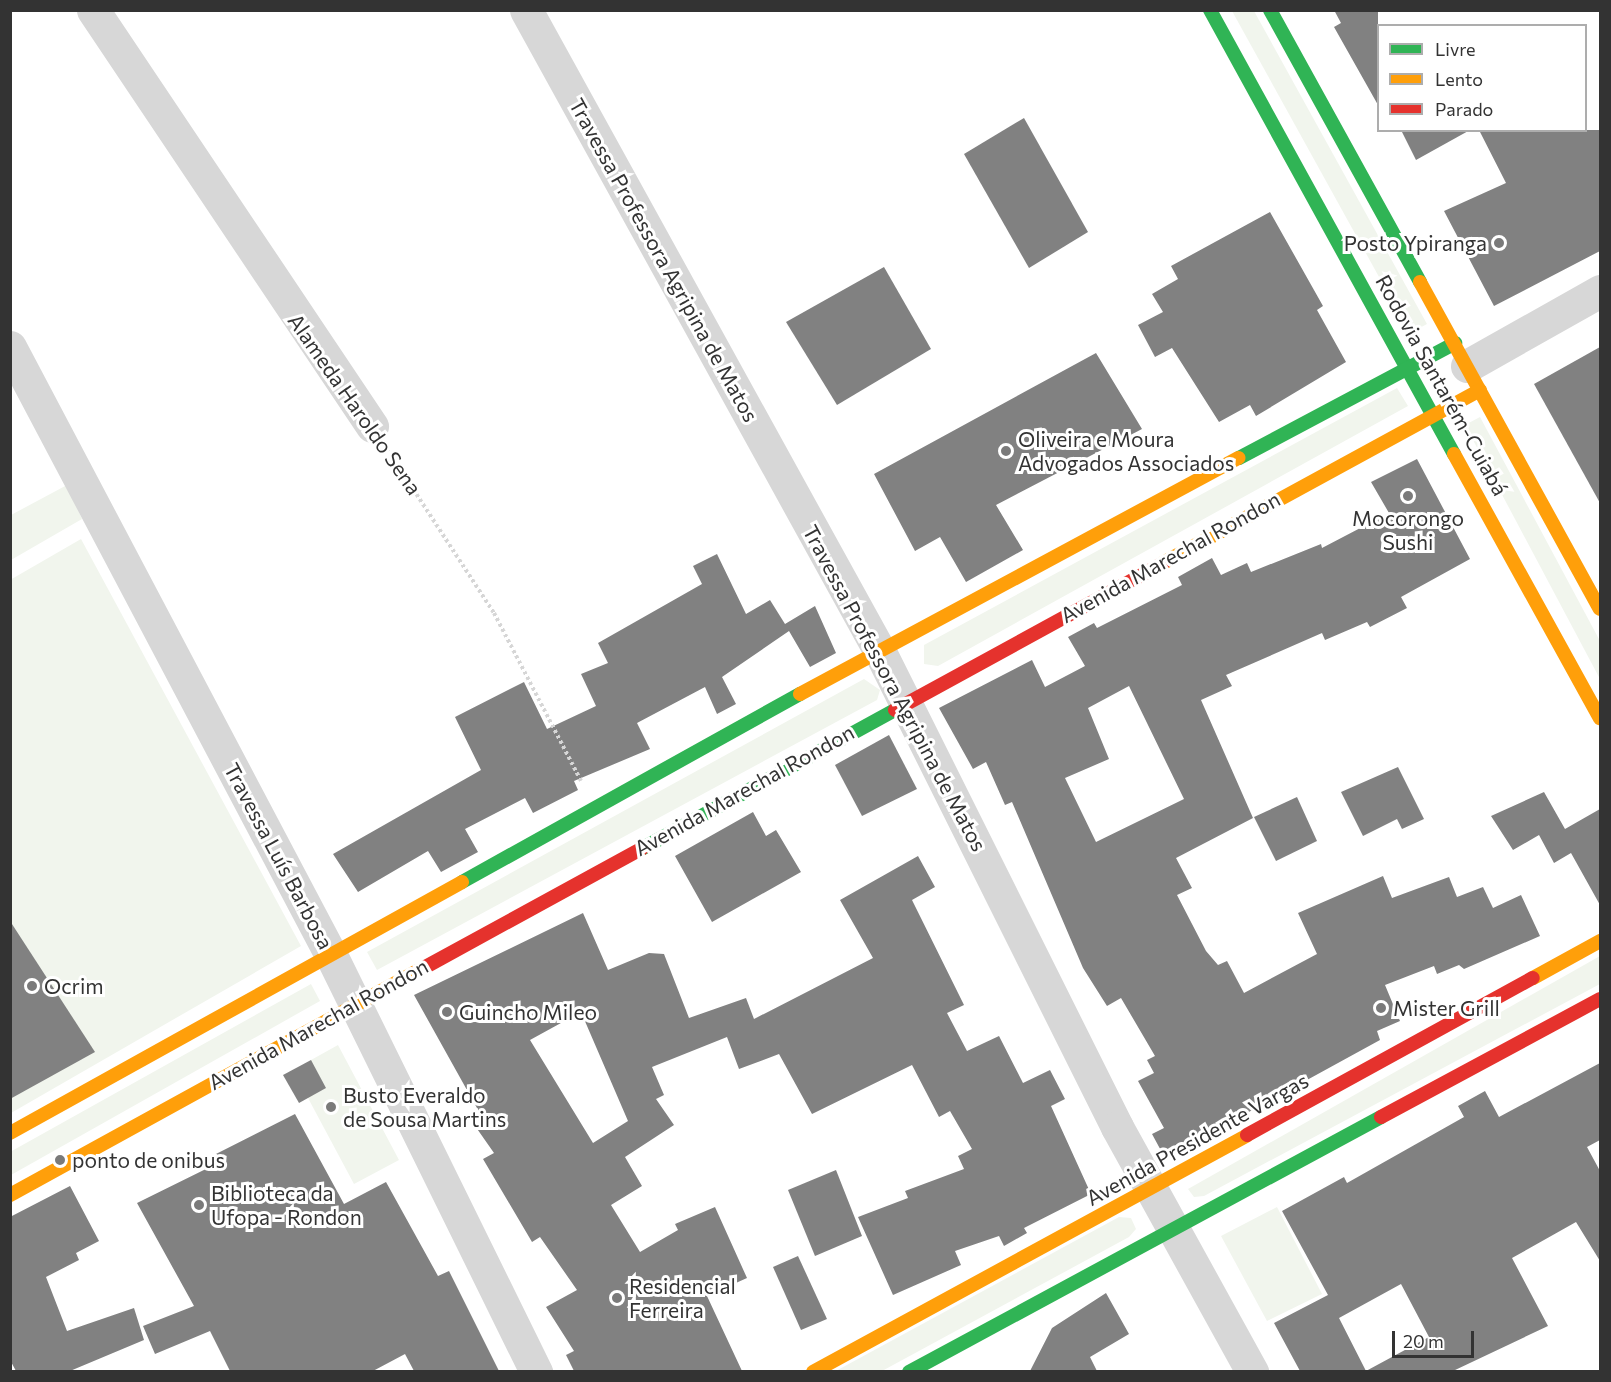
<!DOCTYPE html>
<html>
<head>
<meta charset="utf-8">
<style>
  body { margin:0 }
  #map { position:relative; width:1611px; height:1382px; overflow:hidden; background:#fff; font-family:Commissioner,sans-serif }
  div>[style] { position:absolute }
  .green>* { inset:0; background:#f1f5ed }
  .building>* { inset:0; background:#818181 }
  .path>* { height:4px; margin-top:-2px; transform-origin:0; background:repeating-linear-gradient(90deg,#d6d6d6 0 3px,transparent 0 6px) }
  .street>* { height:33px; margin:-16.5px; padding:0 16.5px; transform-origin:16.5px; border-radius:16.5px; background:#d7d7d7 }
  .fast>* { height:14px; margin:-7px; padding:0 7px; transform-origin:7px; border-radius:7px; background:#30b455 }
  .slow>* { height:14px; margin:-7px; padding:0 7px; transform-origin:7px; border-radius:7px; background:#ff9f0a }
  .jam>* { height:14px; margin:-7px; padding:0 7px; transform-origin:7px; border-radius:7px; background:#e5322d }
  .dots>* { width:16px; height:16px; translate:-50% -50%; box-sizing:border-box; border:3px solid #fff; border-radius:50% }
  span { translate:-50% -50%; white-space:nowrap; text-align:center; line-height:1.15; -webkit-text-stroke:6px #fff; paint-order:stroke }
  .poi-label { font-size:21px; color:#333 }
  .right { translate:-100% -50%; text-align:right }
  .left { translate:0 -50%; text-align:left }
  .street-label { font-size:21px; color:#333 }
  .frame { position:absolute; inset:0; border:12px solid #333; pointer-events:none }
  .legend { position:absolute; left:1377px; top:24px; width:210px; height:108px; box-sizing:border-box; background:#fff; border:2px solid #adadad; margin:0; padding:8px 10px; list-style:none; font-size:18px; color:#333 }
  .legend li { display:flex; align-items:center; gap:12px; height:30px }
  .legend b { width:30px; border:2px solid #adadad }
  .scale { position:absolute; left:1392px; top:1331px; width:82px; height:27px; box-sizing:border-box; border:3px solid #333; border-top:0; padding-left:8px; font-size:18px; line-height:21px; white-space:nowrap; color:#333; -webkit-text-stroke:4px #fff; paint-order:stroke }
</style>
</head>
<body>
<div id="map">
  <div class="green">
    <div style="clip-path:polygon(1232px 11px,1254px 11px,1427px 324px,1410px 333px)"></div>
    <div style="clip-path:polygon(1397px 388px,1408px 406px,938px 666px,924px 664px,924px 645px)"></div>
    <div style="clip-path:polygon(1480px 417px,1600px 641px,1600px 679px,1465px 425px)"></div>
    <div style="clip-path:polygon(67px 485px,82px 519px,11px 560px,11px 515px)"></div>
    <div style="clip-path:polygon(81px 539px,301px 946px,11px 1113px,10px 580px)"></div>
    <div style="clip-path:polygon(864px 679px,880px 690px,877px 700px,377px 970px,367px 952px)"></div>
    <div style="clip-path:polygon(1600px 956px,1600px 984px,1204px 1196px,1194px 1197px,1188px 1189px)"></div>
    <div style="clip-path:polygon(311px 984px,320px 1001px,11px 1175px,10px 1152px)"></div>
    <div style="clip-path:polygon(338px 1045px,399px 1160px,354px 1184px,308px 1098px,311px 1060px)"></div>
    <div style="clip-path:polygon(1277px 1207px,1322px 1294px,1267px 1321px,1221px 1236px)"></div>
    <div style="clip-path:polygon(1119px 1217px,1131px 1218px,1136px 1229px,1129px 1237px,882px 1371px,834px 1372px)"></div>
  </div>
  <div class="building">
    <div style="clip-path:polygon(1334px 10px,1378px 10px,1378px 105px,1334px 27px,1341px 23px)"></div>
    <div style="clip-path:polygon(1024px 118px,1088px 232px,1029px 268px,964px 154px)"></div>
    <div style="clip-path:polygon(1401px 130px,1470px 130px,1416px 160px)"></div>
    <div style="clip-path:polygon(1479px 130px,1600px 130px,1600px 251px,1494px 306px,1444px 211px,1506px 183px)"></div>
    <div style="clip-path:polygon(1270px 212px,1323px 306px,1317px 310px,1346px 362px,1256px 416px,1250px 405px,1219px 422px,1172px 348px,1155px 357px,1138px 325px,1163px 312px,1152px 294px,1178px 279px,1171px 266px)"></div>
    <div style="clip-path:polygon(884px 267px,931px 349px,837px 405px,786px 322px)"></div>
    <div style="clip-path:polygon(1600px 347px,1600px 503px,1534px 384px)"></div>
    <div style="clip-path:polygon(1096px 353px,1142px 429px,996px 505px,1023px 550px,966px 582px,940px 537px,915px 551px,874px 474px)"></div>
    <div style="clip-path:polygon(evenodd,1417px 459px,1470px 559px,1401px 597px,1407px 608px,1370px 627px,1367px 622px,1325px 640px,1322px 633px,1226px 675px,1232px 686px,1201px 700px,1253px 818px,1176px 858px,1192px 888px,1177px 895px,1206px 951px,1218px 965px,1227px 961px,1244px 993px,1317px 954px,1298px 913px,1383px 876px,1392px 898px,1449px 877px,1457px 897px,1483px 887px,1493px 908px,1521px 895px,1540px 936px,1464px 969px,1459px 965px,1437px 974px,1434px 966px,1385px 985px,1400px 1021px,1377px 1031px,1380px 1040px,1165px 1158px,1152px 1134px,1164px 1128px,1138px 1081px,1154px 1073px,1147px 1060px,1155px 1056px,1121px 998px,1107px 1006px,1083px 968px,1012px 802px,1005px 805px,986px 762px,973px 769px,939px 708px,1032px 660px,1045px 687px,1085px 666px,1068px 637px,1094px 623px,1097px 628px,1182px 585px,1178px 577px,1212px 558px,1221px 575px,1247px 563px,1251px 572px,1321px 544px,1322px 548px,1389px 513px,1371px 482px,1417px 459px,1129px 686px,1184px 799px,1096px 842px,1065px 778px,1109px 759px,1088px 708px,1129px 686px)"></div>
    <div style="clip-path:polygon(717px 554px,746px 614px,770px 600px,785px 624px,815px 606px,836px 653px,810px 667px,789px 631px,722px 677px,736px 704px,717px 714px,705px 687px,637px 723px,650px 749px,574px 781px,578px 790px,533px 813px,525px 798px,465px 829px,478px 852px,441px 872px,428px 851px,358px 892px,333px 854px,481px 770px,455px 717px,524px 682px,547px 729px,596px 706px,581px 674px,608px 663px,598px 643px,702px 584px,693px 566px)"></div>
    <div style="clip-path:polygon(889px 735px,917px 789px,862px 816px,835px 765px)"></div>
    <div style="clip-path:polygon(1398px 767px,1424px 819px,1402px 829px,1397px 819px,1363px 836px,1341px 792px)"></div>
    <div style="clip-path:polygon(1544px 792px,1565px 829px,1600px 809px,1600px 905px,1571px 853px,1554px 863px,1539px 835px,1513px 850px,1491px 816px)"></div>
    <div style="clip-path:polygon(1297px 797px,1317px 841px,1276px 861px,1254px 817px)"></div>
    <div style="clip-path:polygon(753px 812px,766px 836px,776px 830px,801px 872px,712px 922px,675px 856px)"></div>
    <div style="clip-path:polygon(evenodd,918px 856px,935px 887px,912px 900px,964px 1005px,947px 1013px,967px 1051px,999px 1036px,1023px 1083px,1050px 1070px,1065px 1099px,1051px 1106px,1091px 1194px,1024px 1228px,1027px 1233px,1004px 1246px,999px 1236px,955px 1251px,961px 1265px,893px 1295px,858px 1217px,908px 1198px,905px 1191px,964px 1169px,958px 1156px,972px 1149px,950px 1111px,939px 1117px,912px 1065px,812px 1114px,779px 1054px,739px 1069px,727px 1037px,652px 1067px,664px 1095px,656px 1099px,674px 1125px,625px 1157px,642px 1186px,611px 1205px,640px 1252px,678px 1230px,675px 1224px,715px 1207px,747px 1278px,707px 1296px,742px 1371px,574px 1371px,566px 1355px,574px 1351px,546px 1307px,577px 1290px,540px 1237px,532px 1242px,483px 1159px,494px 1153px,473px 1123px,482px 1117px,414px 995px,583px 913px,608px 970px,649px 953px,664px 954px,689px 1018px,746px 998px,754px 1019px,873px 958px,840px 900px,918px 856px,581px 1012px,628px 1121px,593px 1143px,530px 1040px,581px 1012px)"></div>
    <div style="clip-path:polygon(10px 921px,95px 1052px,10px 1099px)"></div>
    <div style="clip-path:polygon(311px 1060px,326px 1088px,299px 1103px,283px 1075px)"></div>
    <div style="clip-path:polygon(evenodd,1600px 1063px,1600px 1140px,1587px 1147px,1600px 1171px,1600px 1261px,1576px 1222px,1512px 1258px,1548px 1326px,1453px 1371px,1300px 1371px,1274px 1323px,1328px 1295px,1282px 1211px,1344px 1177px,1347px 1183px,1464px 1117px,1458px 1106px,1485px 1091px,1499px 1117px,1600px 1063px,1401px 1284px,1429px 1337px,1366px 1371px,1339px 1318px,1401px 1284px)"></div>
    <div style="clip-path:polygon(295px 1114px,344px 1204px,386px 1182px,438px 1276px,449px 1271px,499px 1371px,414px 1371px,405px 1354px,373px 1371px,230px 1371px,210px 1331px,155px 1354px,143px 1326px,194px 1306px,137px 1203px,216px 1164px,212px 1156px)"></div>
    <div style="clip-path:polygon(836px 1170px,862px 1236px,815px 1256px,788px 1190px)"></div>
    <div style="clip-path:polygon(70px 1186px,99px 1241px,76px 1253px,79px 1260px,46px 1277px,67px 1331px,134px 1308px,144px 1340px,70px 1371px,16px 1371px,10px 1360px,10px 1217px)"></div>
    <div style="clip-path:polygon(798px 1256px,827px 1319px,801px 1330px,773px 1267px)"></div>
    <div style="clip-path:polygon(1106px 1293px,1129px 1334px,1090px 1357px,1097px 1371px,1030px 1371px,1052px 1328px)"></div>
  </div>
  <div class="path">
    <div style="left:387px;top:449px;width:196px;rotate:56.9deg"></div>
    <div style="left:494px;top:613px;width:189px;rotate:62.6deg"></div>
  </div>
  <div class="street">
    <div style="left:93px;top:10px;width:501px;rotate:56.15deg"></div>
    <div style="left:526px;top:10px;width:731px;rotate:61.12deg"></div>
    <div style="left:879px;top:650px;width:533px;rotate:63.48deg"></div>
    <div style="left:1117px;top:1127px;width:280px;rotate:61.1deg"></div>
    <div style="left:10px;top:347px;width:688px;rotate:62.17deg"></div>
    <div style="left:331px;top:955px;width:465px;rotate:63.8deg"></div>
    <div style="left:1467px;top:366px;width:153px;rotate:-29.4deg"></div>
  </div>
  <div class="fast">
    <div style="left:1210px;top:10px;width:507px;rotate:61.21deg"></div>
    <div style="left:1270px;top:10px;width:311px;rotate:61.1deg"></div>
    <div style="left:1239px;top:458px;width:245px;rotate:-28deg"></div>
    <div style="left:643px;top:848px;width:287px;rotate:-28.7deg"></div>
    <div style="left:462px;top:882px;width:387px;rotate:-29.1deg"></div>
    <div style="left:909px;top:1372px;width:536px;rotate:-28.38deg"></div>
  </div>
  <div class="slow">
    <div style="left:1420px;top:282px;width:373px;rotate:61.2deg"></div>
    <div style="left:1454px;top:454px;width:302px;rotate:61.1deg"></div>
    <div style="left:1163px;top:563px;width:361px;rotate:-28.6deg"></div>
    <div style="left:800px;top:694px;width:498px;rotate:-28.3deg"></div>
    <div style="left:1533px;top:978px;width:77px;rotate:-28.9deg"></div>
    <div style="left:10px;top:1133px;width:517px;rotate:-29.04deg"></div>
    <div style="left:10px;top:1195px;width:465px;rotate:-28.8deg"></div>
    <div style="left:813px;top:1372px;width:494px;rotate:-28.6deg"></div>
  </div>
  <div class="jam">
    <div style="left:895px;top:710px;width:306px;rotate:-28.7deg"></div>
    <div style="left:418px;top:971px;width:256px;rotate:-28.7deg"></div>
    <div style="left:1381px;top:1117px;width:249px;rotate:-28.3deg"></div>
    <div style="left:1247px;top:1135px;width:326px;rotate:-28.8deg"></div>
  </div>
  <div class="dots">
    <div style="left:1499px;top:243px;background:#7a7a7a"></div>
    <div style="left:1006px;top:451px;background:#7a7a7a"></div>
    <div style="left:1408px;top:496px;background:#7a7a7a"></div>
    <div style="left:32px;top:986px;background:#7a7a7a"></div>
    <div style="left:1381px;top:1008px;background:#7a7a7a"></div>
    <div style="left:447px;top:1012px;background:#7a7a7a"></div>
    <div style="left:331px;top:1107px;background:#7a7a7a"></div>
    <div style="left:60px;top:1160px;background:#7a7a7a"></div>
    <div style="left:199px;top:1205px;background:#7a7a7a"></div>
    <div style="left:617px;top:1298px;background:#7a7a7a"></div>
  </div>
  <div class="poi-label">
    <span class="right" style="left:1487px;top:243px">Posto Ypiranga</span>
    <span class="left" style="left:1018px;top:451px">Oliveira e Moura<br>Advogados Associados</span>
    <span style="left:1408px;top:530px">Mocorongo<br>Sushi</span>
    <span class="left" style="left:44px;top:986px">Ocrim</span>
    <span class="left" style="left:1393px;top:1008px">Mister Grill</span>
    <span class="left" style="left:459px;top:1012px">Guincho Mileo</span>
    <span class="left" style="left:343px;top:1107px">Busto Everaldo<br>de Sousa Martins</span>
    <span class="left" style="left:72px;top:1160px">ponto de onibus</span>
    <span class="left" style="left:211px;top:1205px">Biblioteca da<br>Ufopa - Rondon</span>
    <span class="left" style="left:629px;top:1298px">Residencial<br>Ferreira</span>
  </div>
  <div class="street-label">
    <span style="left:664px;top:260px;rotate:61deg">Travessa Professora Agripina de Matos</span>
    <span style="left:1442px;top:385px;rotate:61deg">Rodovia Santarém-Cuiabá</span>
    <span style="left:355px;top:404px;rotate:55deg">Alameda Haroldo Sena</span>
    <span style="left:1170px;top:557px;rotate:-29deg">Avenida Marechal Rondon</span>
    <span style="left:895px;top:688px;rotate:62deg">Travessa Professora Agripina de Matos</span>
    <span style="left:744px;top:790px;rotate:-29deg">Avenida Marechal Rondon</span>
    <span style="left:279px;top:856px;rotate:62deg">Travessa Luís Barbosa</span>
    <span style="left:318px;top:1024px;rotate:-29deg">Avenida Marechal Rondon</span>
    <span style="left:1197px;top:1139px;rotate:-29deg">Avenida Presidente Vargas</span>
  </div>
  <div class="frame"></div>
  <ul class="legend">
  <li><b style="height:8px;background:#30b455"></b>Livre</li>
  <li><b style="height:8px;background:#ff9f0a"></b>Lento</li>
  <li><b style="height:8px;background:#e5322d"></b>Parado</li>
  </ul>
  <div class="scale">20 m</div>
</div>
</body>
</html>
